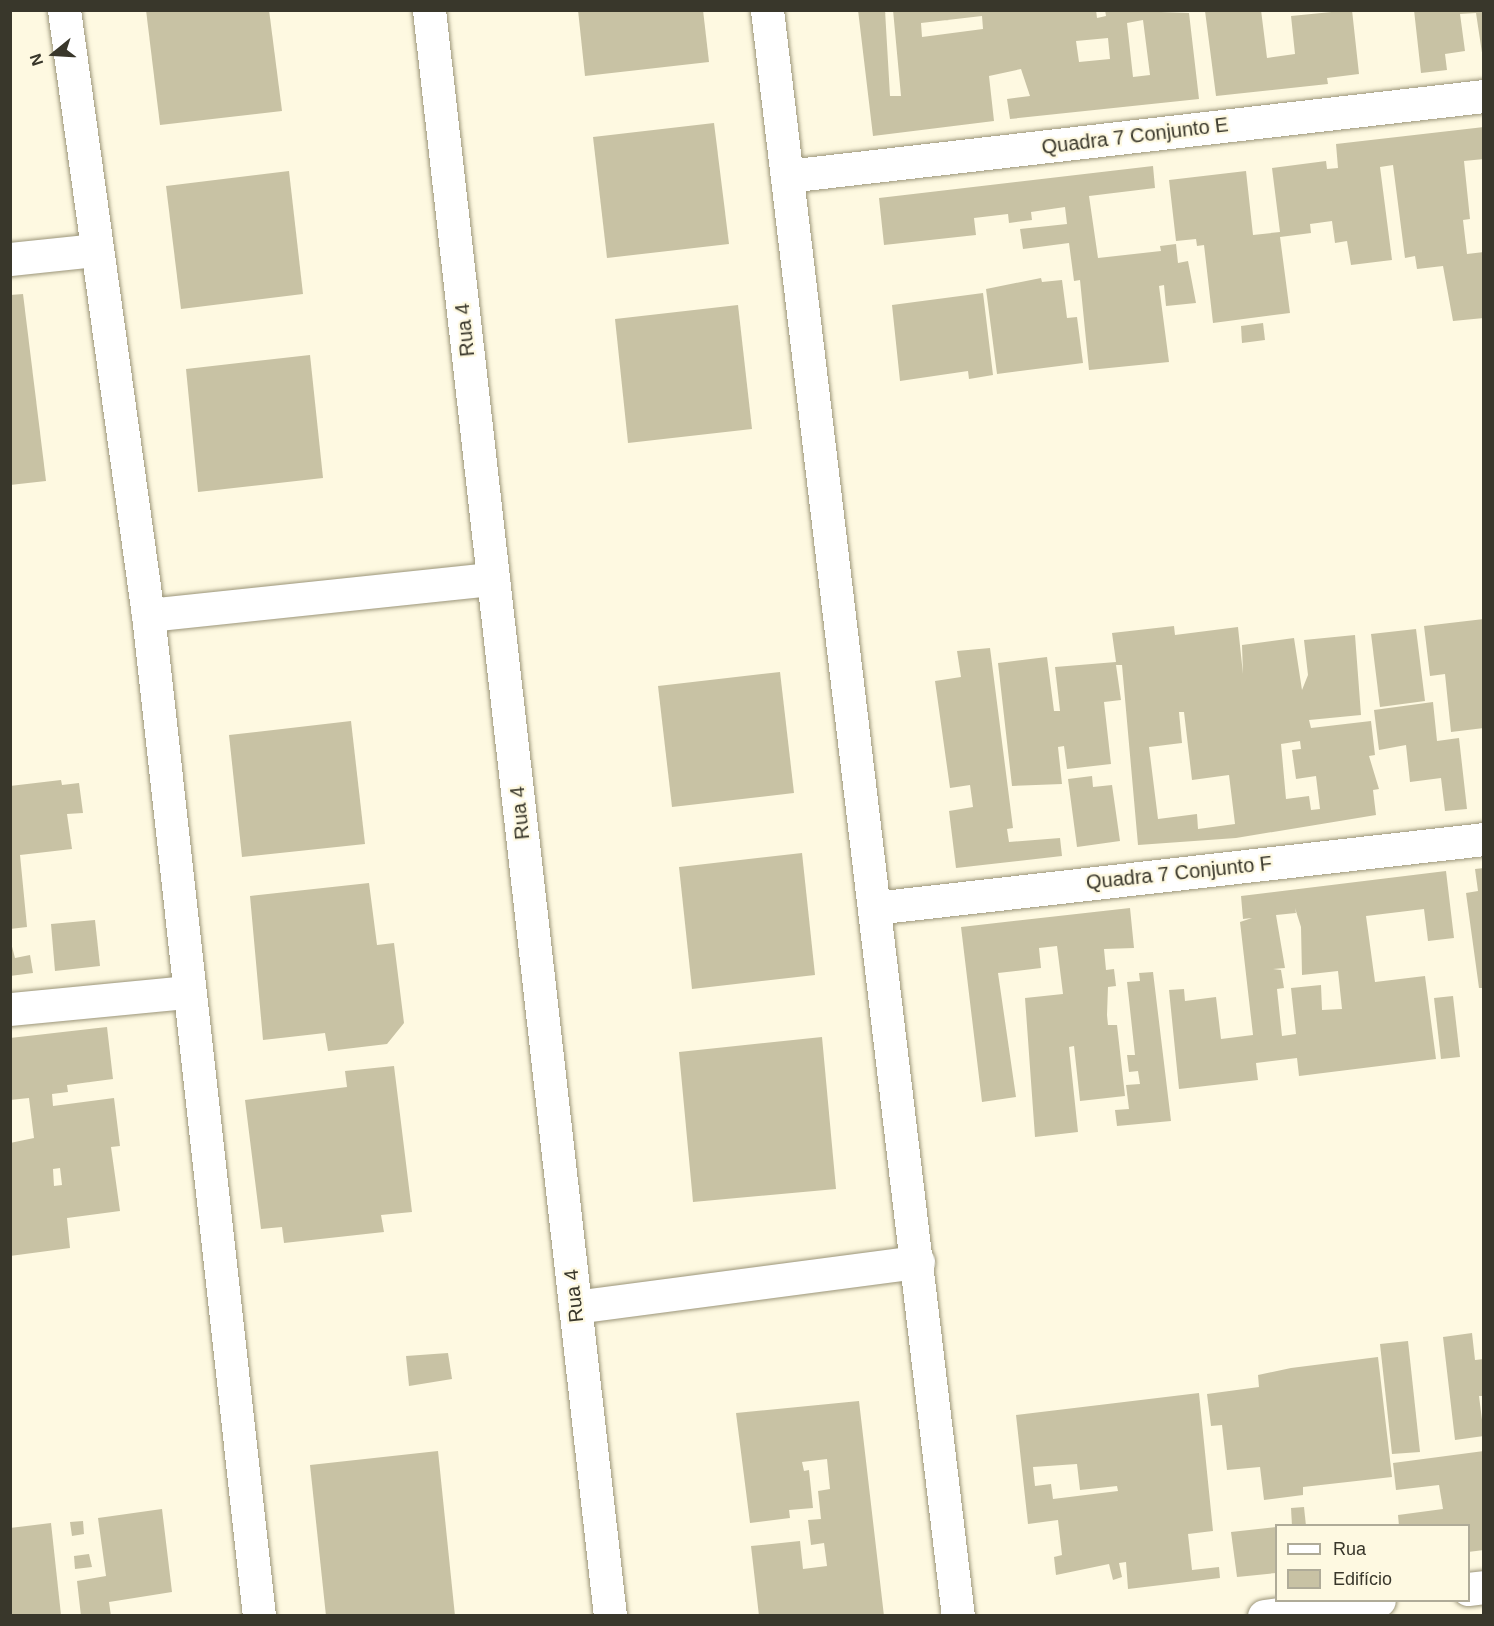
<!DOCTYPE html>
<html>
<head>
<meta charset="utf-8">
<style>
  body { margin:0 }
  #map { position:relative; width:1494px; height:1626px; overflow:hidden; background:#fef9e1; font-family:Arial,sans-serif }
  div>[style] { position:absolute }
  .building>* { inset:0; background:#c8c2a4 }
  .roads { filter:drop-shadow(0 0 2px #9b9579) drop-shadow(0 0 2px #9b9579) }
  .street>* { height:33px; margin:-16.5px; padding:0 16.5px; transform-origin:16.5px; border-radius:16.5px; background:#fff }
  .secondary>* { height:33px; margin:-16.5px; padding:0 16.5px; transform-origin:16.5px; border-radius:16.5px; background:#fff }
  span { translate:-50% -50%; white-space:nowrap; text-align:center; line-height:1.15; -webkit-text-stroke:4.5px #fef9e1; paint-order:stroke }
  .street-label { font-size:20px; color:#39372b }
  .frame { position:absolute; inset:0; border:12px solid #39372b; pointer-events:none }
  .legend { position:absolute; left:1275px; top:1524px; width:195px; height:78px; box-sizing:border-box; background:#fef9e1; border:2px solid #afab98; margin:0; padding:8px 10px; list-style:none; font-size:18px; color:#39372b }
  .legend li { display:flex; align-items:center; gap:12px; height:30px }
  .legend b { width:30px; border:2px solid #afab98 }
  .north { position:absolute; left:24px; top:24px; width:60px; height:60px; -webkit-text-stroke:4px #fef9e1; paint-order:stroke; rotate:252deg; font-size:16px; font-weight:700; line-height:24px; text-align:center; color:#39372b }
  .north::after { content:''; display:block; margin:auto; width:21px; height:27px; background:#39372b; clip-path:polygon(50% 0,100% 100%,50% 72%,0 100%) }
</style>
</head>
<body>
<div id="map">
  <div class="building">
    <div style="clip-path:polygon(146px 10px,269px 10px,282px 111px,160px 125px)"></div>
    <div style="clip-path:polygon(578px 10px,703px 10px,709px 62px,585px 76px)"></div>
    <div style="clip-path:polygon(evenodd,858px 10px,885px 10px,890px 96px,901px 96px,893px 10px,1096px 10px,1097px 18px,1106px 16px,1105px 10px,1189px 13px,1199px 99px,1010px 119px,1007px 99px,1030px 96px,1021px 69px,989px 76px,994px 121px,873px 136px,858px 10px,982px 16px,983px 29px,922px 37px,921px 23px,982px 16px,858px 10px,1143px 20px,1150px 75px,1133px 77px,1127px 23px,1143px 20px,858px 10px,1108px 38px,1110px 59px,1079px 62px,1076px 41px,1108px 38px)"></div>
    <div style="clip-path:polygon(1261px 10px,1267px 58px,1295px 54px,1291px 16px,1352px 10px,1359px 74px,1327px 78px,1328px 84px,1216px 96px,1205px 11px)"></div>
    <div style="clip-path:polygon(1414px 10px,1484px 10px,1484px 66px,1476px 13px,1460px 14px,1465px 51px,1445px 54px,1447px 70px,1421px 73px)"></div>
    <div style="clip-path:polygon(714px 123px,729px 244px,607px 258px,593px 137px)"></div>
    <div style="clip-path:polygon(1484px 127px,1484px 159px,1464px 161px,1470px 219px,1463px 220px,1467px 254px,1484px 252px,1484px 318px,1453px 321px,1443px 266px,1417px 269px,1415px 256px,1405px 258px,1393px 165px,1380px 167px,1392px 260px,1351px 265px,1347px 241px,1335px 243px,1332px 221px,1310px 224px,1311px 233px,1280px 237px,1290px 313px,1213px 323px,1204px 245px,1197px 246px,1196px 239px,1176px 241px,1169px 180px,1246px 171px,1253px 235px,1280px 232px,1272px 168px,1326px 161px,1327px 169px,1338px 168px,1336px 144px)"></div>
    <div style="clip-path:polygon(1153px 166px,1155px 188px,1089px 196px,1098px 258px,1161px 251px,1160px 246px,1176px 244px,1178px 263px,1188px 261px,1196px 303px,1166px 306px,1164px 285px,1159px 286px,1169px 362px,1089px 370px,1080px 280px,1074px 281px,1069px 243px,1023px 249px,1020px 229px,1067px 224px,1065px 207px,1031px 212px,1032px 220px,1009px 223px,1008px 214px,974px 218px,976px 235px,884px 245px,879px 198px)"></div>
    <div style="clip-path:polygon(289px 171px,303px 294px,181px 309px,166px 186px)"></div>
    <div style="clip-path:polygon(1041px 278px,1042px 282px,1062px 280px,1067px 318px,1077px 317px,1083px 363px,997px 374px,986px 289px)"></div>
    <div style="clip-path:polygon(983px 293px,993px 375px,969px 379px,968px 371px,900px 381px,892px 305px)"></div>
    <div style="clip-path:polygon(23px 294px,46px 481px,10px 485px,10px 295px)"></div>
    <div style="clip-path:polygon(738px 305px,752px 429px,628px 443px,615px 319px)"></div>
    <div style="clip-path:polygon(1263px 323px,1265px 340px,1242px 343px,1241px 326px)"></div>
    <div style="clip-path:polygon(310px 355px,323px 478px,198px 492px,186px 369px)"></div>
    <div style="clip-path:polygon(1484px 619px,1484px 728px,1451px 732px,1445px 674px,1430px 676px,1424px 626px)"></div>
    <div style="clip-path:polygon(evenodd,1174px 626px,1175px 635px,1238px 627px,1243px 674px,1242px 645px,1294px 638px,1302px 690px,1308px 675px,1304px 640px,1355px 635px,1361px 715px,1309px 720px,1311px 728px,1371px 721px,1375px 755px,1369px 756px,1379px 789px,1373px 790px,1376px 815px,1236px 838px,1138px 845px,1122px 665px,1116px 665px,1121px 700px,1104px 702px,1111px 764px,1067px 769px,1064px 746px,1058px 747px,1062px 784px,1012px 786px,998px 663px,1047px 657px,1054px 711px,1060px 711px,1055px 667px,1116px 662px,1112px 633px,1174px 626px,1179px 712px,1184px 712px,1192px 780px,1229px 775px,1235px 824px,1198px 829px,1197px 814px,1158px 819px,1149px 747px,1182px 743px,1179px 712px,1174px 626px,1300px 741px,1301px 749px,1292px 750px,1296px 779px,1316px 776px,1320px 809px,1311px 810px,1309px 796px,1286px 799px,1281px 744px,1300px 741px)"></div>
    <div style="clip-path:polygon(1416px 629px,1425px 701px,1380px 707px,1371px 634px)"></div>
    <div style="clip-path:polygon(990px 648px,1013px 828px,1007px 829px,1009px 842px,1060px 838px,1062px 856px,956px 868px,949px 811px,973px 807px,970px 785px,950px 788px,935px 681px,961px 677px,957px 651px)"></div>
    <div style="clip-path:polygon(780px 672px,794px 793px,672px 807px,658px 686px)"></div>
    <div style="clip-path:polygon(1433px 702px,1437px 741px,1459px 738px,1467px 809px,1445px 811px,1441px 778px,1410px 782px,1406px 745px,1379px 750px,1374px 710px)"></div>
    <div style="clip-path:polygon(351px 721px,365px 844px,242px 857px,229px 735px)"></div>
    <div style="clip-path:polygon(1092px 776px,1093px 787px,1112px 785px,1120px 841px,1077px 847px,1068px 779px)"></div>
    <div style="clip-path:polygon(61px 780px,62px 785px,79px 783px,83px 813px,67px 814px,72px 849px,20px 855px,27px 927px,10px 929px,10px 786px)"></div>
    <div style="clip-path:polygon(802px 853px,815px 975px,692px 989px,679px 867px)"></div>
    <div style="clip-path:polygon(1484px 868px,1484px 988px,1479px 988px,1466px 893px,1478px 891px,1475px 869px)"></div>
    <div style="clip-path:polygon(evenodd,1446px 871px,1454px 938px,1428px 941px,1424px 909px,1366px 916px,1375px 982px,1425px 976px,1436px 1059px,1299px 1076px,1297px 1058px,1256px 1063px,1258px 1080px,1179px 1089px,1169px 990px,1184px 989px,1185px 1001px,1216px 997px,1221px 1039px,1253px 1035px,1240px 922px,1252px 918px,1243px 919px,1241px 896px,1446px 871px,1295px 908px,1301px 927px,1302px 975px,1338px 971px,1342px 1009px,1322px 1010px,1321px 985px,1291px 988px,1296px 1034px,1282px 1036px,1277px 989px,1284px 988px,1281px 970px,1273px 969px,1285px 968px,1276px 915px,1296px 913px,1295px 908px)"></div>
    <div style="clip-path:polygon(369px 883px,377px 945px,394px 943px,404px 1023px,387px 1044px,328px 1051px,325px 1033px,263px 1040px,250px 896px)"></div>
    <div style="clip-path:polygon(1130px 908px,1134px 948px,1104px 949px,1106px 970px,1114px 969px,1116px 986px,1108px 987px,1107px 1015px,1108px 1025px,1117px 1025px,1125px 1096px,1080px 1101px,1074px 1046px,1069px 1047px,1078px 1132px,1035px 1137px,1025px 998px,1063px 994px,1057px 946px,1039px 948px,1041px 968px,998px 973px,1016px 1097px,982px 1102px,961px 927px)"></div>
    <div style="clip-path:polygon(95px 920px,100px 966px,55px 971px,51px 924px)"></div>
    <div style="clip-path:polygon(10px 939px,15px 958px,30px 955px,33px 973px,10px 976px)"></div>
    <div style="clip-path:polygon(1153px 972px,1171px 1121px,1117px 1126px,1115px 1110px,1129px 1109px,1126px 1085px,1140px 1084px,1138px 1071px,1129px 1072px,1127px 1055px,1135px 1055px,1127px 982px,1140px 981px,1139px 973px)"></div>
    <div style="clip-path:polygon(1453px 996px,1460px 1057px,1441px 1059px,1434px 998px)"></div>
    <div style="clip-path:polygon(evenodd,107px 1027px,113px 1079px,67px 1085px,68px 1092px,52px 1094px,53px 1106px,114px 1098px,120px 1146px,111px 1147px,120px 1211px,67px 1218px,70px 1248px,10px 1256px,10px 1143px,34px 1138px,29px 1098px,10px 1100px,10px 1038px,107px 1027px,60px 1168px,62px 1185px,54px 1186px,53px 1169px,60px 1168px)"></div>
    <div style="clip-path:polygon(822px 1037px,836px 1189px,693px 1202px,679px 1052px)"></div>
    <div style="clip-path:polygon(394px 1066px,412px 1212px,381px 1215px,384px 1232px,284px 1243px,282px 1227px,261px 1229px,245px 1100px,347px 1087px,345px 1071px)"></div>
    <div style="clip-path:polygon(1472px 1333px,1475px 1360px,1484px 1359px,1484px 1396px,1479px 1396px,1484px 1436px,1455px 1440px,1443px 1337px)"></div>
    <div style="clip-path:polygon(1408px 1341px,1420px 1452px,1392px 1454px,1380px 1344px)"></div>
    <div style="clip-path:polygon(448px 1353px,452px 1379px,409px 1386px,406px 1356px)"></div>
    <div style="clip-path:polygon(1378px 1357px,1392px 1477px,1303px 1487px,1303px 1495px,1264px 1500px,1260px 1467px,1227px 1470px,1222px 1425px,1211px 1426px,1207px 1394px,1259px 1387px,1258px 1375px,1291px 1368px)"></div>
    <div style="clip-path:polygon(evenodd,1199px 1393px,1213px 1531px,1188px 1534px,1192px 1570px,1219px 1567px,1220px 1578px,1128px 1589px,1126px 1562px,1119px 1563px,1122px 1577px,1113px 1580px,1109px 1564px,1056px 1575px,1054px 1557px,1062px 1555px,1058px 1520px,1028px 1524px,1016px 1415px,1199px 1393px,1077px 1464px,1080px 1490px,1117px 1486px,1118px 1491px,1053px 1499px,1051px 1484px,1035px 1486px,1033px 1467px,1077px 1464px)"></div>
    <div style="clip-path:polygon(859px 1401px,884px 1616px,759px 1616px,751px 1546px,800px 1541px,803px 1569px,827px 1566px,824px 1543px,811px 1545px,808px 1520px,821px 1519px,818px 1491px,830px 1489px,827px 1459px,802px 1462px,804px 1471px,809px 1470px,813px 1508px,789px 1510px,790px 1518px,750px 1523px,736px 1413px)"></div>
    <div style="clip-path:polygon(438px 1451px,455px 1616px,326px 1616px,310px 1465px)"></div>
    <div style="clip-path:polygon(1484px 1451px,1484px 1550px,1468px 1552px,1468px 1526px,1399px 1526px,1398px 1515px,1443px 1509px,1439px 1485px,1396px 1490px,1393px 1463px)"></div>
    <div style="clip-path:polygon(1304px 1507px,1306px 1526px,1292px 1526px,1291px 1508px)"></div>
    <div style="clip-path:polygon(162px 1509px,172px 1592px,109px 1602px,111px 1616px,81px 1616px,77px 1581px,106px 1576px,98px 1518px)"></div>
    <div style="clip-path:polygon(83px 1521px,84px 1534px,72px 1536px,70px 1522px)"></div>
    <div style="clip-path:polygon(51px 1523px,61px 1615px,10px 1616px,10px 1528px)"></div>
    <div style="clip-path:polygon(1276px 1527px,1276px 1573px,1237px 1577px,1231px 1532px)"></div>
    <div style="clip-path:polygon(89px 1554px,92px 1567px,75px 1569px,74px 1556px)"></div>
  </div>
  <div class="roads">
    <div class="street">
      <div style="left:64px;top:10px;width:611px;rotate:82.1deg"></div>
      <div style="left:148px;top:615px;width:1007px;rotate:83.67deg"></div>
      <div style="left:767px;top:10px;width:1617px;rotate:83.22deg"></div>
      <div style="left:787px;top:176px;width:702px;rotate:-6.55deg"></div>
      <div style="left:10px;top:259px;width:85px;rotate:-6deg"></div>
      <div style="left:148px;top:615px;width:347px;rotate:-6deg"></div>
      <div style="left:874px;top:908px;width:614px;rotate:-6.45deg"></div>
      <div style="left:10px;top:1009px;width:178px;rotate:-5.5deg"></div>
      <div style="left:575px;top:1307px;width:346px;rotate:-7.5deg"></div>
      <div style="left:1468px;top:1589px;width:16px;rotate:-7deg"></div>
      <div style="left:1264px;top:1616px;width:116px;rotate:-7.9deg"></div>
    </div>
    <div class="secondary">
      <div style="left:429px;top:10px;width:1616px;rotate:83.57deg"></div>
    </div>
  </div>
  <div class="street-label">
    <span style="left:1135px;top:136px;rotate:-7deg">Quadra 7 Conjunto E</span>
    <span style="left:465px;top:330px;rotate:-96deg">Rua 4</span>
    <span style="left:520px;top:813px;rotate:-96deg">Rua 4</span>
    <span style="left:1179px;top:873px;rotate:-6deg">Quadra 7 Conjunto F</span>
    <span style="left:574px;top:1296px;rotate:-96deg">Rua 4</span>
  </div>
  <div class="frame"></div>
  <ul class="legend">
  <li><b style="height:8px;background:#fff"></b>Rua</li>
  <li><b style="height:16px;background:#c8c2a4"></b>Edifício</li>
  </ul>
  <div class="north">N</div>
</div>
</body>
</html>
